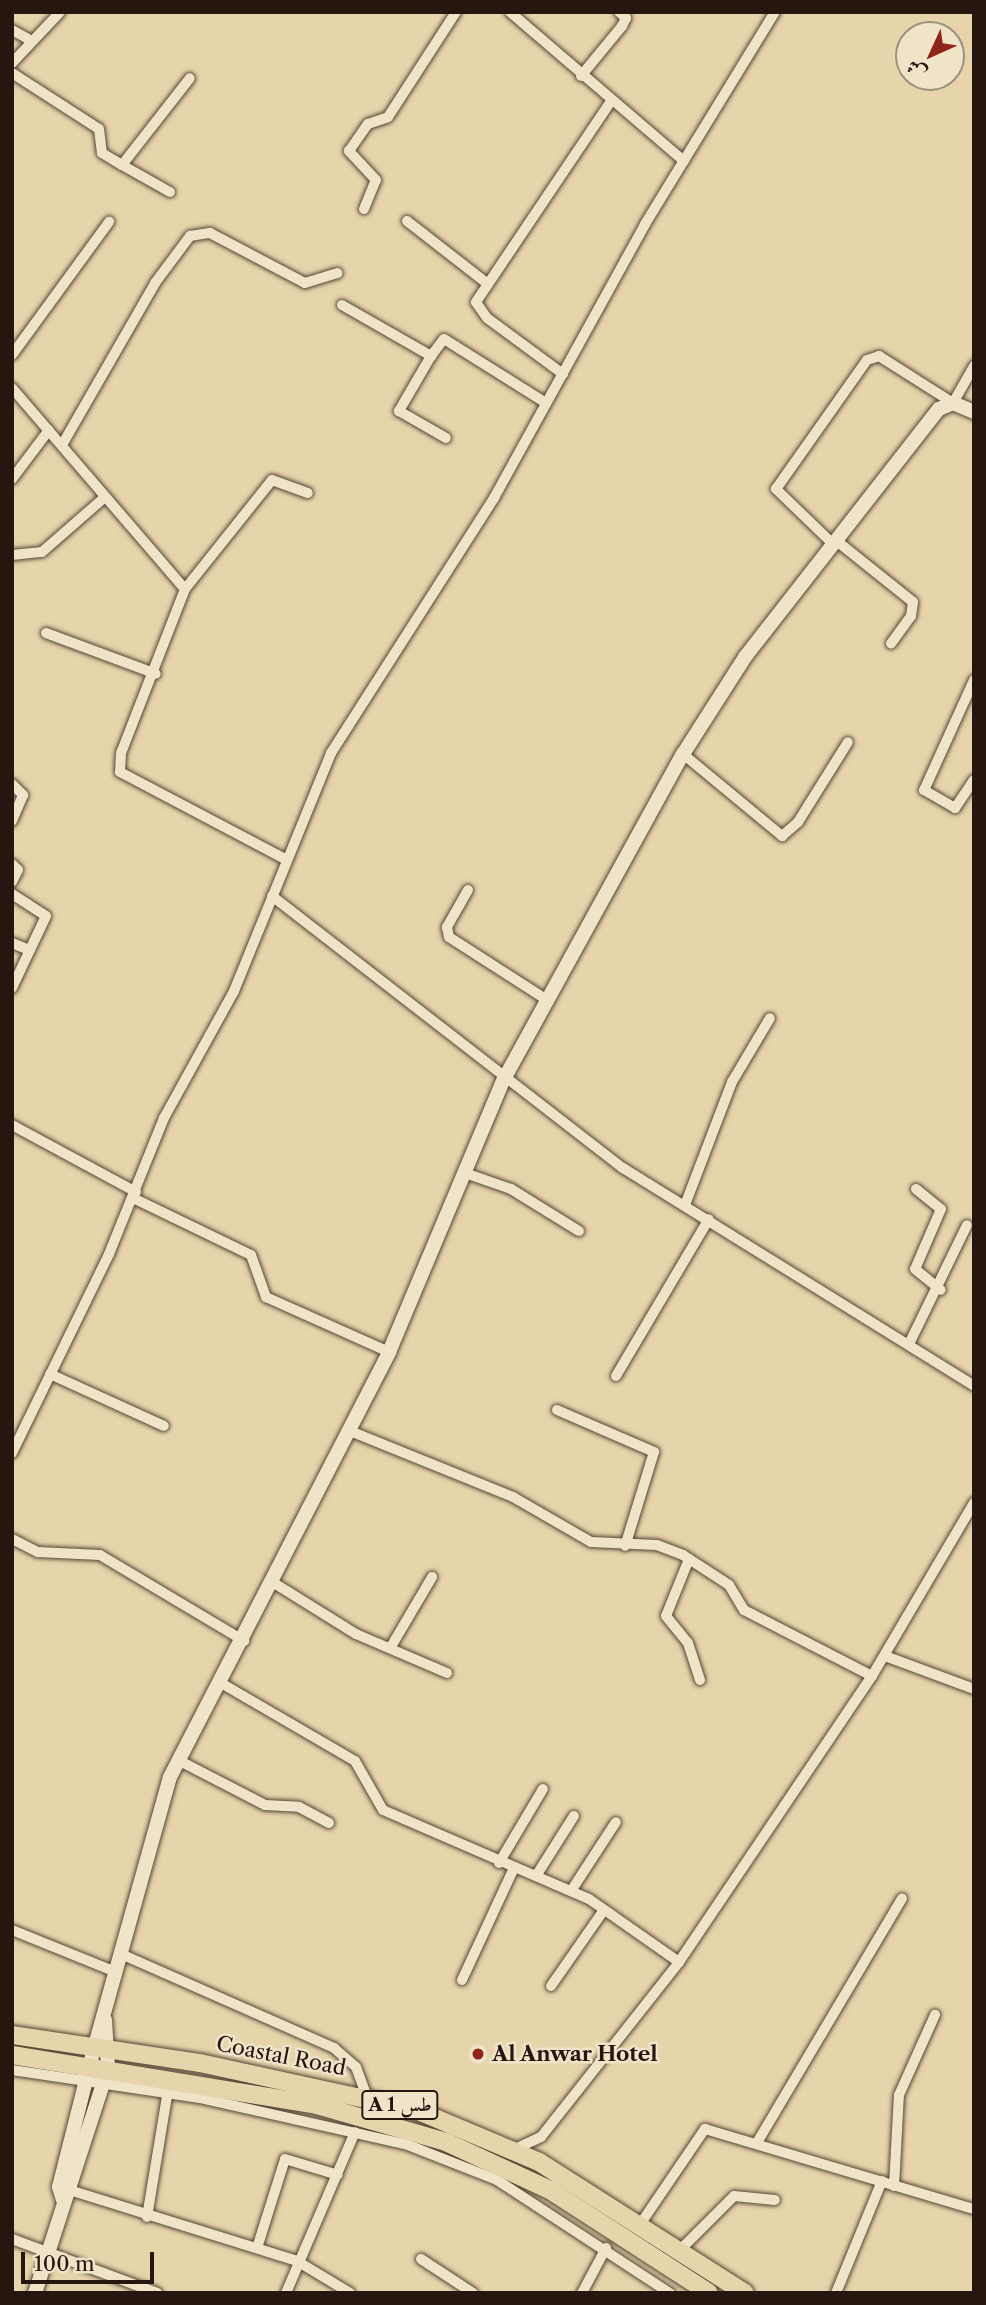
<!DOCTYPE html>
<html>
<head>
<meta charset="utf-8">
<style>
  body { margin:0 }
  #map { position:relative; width:986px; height:2305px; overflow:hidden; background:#e6d4aa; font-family:"Libre Caslon Text",Amiri,serif }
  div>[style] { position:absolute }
  .roads { filter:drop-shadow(0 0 2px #554636) drop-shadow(0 0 2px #554636) }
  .street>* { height:10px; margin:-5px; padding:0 5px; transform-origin:5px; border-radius:5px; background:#efe3c8 }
  .secondary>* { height:14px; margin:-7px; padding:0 7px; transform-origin:7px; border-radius:7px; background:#efe3c8 }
  .highway>* { height:18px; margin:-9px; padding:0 9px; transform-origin:9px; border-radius:9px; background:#e6d4aa }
  .dots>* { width:19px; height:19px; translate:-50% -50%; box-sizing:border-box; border:4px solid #efe3c8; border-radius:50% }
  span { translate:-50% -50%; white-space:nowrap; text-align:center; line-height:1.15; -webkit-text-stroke:5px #efe3c8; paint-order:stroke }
  .shield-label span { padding:2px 5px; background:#efe3c8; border:2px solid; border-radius:5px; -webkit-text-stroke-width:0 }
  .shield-label { font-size:19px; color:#25160f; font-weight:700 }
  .poi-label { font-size:21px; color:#25160f; font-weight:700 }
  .left { translate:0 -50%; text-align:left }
  .street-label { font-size:21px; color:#25160f }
  .frame { position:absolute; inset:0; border:14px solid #25160f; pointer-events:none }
  .north { position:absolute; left:895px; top:21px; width:70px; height:70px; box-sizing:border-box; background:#efe3c8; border:2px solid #9e917e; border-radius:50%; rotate:225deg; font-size:19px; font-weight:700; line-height:28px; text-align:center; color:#25160f }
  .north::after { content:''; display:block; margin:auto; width:24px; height:32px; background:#8f2418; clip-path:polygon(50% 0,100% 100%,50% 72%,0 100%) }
  .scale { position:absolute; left:21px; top:2252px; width:133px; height:32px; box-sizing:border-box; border:4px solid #25160f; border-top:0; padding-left:9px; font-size:21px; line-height:24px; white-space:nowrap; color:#25160f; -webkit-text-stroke:5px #efe3c8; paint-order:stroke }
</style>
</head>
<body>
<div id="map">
  <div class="roads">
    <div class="street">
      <div style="left:510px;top:12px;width:229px;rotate:40.6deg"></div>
      <div style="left:12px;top:30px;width:23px;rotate:29deg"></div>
      <div style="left:12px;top:63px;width:70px;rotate:-46.7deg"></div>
      <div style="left:12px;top:73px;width:103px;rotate:32.8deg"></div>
      <div style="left:99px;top:129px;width:24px;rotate:83deg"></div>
      <div style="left:102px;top:153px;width:23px;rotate:31deg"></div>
      <div style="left:122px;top:165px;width:110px;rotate:-52deg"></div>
      <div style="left:581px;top:76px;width:65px;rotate:-50.6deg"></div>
      <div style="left:622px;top:26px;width:9px;rotate:-63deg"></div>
      <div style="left:626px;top:18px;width:9px;rotate:-139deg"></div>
      <div style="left:122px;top:165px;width:55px;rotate:29.4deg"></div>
      <div style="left:364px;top:209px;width:31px;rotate:-68deg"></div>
      <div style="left:376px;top:180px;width:40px;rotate:-133deg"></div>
      <div style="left:349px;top:151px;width:33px;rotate:-55deg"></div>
      <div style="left:368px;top:124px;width:21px;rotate:-19deg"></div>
      <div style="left:388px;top:117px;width:125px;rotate:-57.1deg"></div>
      <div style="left:407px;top:221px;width:98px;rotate:37.9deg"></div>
      <div style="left:342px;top:305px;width:103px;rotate:29.8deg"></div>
      <div style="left:431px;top:356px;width:21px;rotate:-53deg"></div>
      <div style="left:444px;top:339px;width:120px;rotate:32.1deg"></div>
      <div style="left:12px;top:355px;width:165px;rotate:-53.9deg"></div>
      <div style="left:431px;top:356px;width:64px;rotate:120.2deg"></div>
      <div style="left:399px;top:411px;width:54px;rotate:29.9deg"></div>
      <div style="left:563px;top:374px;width:94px;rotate:-143.6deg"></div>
      <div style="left:487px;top:318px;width:19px;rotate:-125deg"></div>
      <div style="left:476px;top:302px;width:242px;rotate:-56.1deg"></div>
      <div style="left:12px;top:388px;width:265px;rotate:49.3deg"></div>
      <div style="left:185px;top:589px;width:176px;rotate:111.3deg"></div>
      <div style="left:121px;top:753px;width:19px;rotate:93deg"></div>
      <div style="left:120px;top:772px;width:187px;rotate:27.8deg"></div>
      <div style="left:62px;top:445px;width:187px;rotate:-60.1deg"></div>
      <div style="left:155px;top:283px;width:59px;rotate:-53.3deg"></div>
      <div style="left:190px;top:236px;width:20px;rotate:-9deg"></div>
      <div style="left:210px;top:233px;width:107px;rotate:27.8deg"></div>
      <div style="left:305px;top:283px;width:34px;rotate:-17deg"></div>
      <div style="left:12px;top:479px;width:61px;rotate:-52.9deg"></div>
      <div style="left:838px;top:542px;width:96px;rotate:38.7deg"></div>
      <div style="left:913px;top:602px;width:14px;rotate:98deg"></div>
      <div style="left:911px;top:616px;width:34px;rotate:126deg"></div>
      <div style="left:834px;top:545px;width:81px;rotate:-136deg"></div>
      <div style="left:776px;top:489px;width:158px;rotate:-54.8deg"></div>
      <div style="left:867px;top:360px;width:13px;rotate:-18deg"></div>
      <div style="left:879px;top:356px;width:88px;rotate:32.4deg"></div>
      <div style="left:953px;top:403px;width:43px;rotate:-60.4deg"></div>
      <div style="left:12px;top:555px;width:30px;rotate:-6deg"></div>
      <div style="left:42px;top:552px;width:82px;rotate:-41.1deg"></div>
      <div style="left:185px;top:589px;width:139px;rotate:-51.4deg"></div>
      <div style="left:272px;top:480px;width:38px;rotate:20deg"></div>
      <div style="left:46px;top:633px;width:117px;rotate:20.4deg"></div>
      <div style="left:974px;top:680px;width:121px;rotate:114.4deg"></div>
      <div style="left:924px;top:790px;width:36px;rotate:30deg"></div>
      <div style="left:955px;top:808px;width:34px;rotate:-56deg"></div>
      <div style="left:683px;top:754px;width:129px;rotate:39.6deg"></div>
      <div style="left:782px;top:836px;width:21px;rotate:-41deg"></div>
      <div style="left:798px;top:822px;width:94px;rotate:-58deg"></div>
      <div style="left:12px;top:784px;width:16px;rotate:45deg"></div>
      <div style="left:23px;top:795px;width:28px;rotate:113deg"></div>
      <div style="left:12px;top:864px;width:8px;rotate:45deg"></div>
      <div style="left:18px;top:870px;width:13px;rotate:117deg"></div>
      <div style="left:468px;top:890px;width:43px;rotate:119.6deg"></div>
      <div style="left:447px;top:927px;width:10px;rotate:79deg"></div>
      <div style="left:449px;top:937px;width:117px;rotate:32.7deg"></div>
      <div style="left:12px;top:894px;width:40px;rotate:32.9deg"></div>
      <div style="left:46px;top:916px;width:80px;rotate:115.3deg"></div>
      <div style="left:272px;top:896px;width:444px;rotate:37.8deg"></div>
      <div style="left:623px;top:1168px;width:413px;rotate:31.8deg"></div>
      <div style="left:12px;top:943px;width:18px;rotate:22deg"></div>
      <div style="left:12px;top:1125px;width:141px;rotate:28.4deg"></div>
      <div style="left:465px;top:1173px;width:49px;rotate:19.2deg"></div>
      <div style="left:511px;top:1189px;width:80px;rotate:31.7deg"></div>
      <div style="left:916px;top:1189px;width:32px;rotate:39deg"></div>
      <div style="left:941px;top:1209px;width:65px;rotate:113.4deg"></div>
      <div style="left:915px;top:1269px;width:33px;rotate:39deg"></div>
      <div style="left:133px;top:1198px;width:131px;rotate:25.8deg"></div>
      <div style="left:251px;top:1255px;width:45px;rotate:70.3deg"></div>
      <div style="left:266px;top:1297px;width:135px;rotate:24.1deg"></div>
      <div style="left:685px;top:1205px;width:132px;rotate:-69.1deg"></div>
      <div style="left:732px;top:1082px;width:74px;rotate:-59.3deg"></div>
      <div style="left:909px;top:1344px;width:132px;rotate:-64deg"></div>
      <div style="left:50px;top:1374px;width:125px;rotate:24.5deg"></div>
      <div style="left:616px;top:1376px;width:182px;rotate:-59.4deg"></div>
      <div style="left:557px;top:1410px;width:106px;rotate:23.4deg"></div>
      <div style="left:654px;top:1452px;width:98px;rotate:107.1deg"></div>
      <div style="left:350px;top:1431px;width:176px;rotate:22deg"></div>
      <div style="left:513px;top:1497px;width:90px;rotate:30deg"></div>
      <div style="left:591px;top:1542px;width:66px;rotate:2.6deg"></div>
      <div style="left:657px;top:1545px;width:28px;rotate:21deg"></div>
      <div style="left:683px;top:1555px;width:55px;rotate:33.1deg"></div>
      <div style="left:729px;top:1585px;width:29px;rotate:59deg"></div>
      <div style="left:744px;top:1610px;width:144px;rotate:27.3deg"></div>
      <div style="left:12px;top:1453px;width:221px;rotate:-64deg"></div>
      <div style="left:109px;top:1254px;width:147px;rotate:-68deg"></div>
      <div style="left:164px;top:1118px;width:145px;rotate:-61.1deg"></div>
      <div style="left:234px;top:991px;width:257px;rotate:-67.8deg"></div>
      <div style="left:331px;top:753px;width:303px;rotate:-57.4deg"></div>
      <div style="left:494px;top:498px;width:313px;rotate:-61.1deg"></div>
      <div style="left:645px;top:224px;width:249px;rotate:-58.5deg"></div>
      <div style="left:12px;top:1539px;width:29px;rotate:27deg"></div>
      <div style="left:38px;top:1552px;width:62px;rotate:2.8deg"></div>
      <div style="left:100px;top:1555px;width:168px;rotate:30.8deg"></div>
      <div style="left:689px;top:1559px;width:61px;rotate:112deg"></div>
      <div style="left:666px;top:1616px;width:35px;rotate:51deg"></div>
      <div style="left:688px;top:1643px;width:39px;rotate:72deg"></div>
      <div style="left:274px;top:1583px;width:97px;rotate:31.9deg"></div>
      <div style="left:356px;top:1634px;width:99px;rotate:23.2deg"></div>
      <div style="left:392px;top:1645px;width:79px;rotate:-59.5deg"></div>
      <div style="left:885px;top:1656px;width:95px;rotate:20.3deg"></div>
      <div style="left:221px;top:1683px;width:155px;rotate:30.2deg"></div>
      <div style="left:355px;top:1761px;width:56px;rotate:60.3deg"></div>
      <div style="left:383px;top:1810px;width:224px;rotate:23.4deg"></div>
      <div style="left:589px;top:1899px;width:110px;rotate:35deg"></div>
      <div style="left:178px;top:1760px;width:98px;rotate:27.3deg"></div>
      <div style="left:265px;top:1805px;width:34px;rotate:3deg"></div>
      <div style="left:299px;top:1807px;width:34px;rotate:28deg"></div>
      <div style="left:499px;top:1863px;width:86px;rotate:-59.3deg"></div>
      <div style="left:536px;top:1876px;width:71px;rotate:-57.7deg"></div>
      <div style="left:571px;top:1891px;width:82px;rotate:-56.9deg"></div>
      <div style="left:12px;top:1930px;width:112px;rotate:22deg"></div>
      <div style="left:121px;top:1954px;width:233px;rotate:23.8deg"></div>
      <div style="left:334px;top:2048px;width:29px;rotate:41deg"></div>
      <div style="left:356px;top:2067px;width:32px;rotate:70deg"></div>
      <div style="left:462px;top:1980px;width:123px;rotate:-65.1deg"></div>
      <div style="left:551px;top:1986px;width:93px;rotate:-55.1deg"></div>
      <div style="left:12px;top:2070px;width:190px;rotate:8.5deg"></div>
      <div style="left:200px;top:2098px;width:213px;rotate:12.7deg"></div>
      <div style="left:408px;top:2145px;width:96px;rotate:21.5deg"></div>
      <div style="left:497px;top:2180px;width:207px;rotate:33.2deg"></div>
      <div style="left:758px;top:2141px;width:282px;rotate:-59.3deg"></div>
      <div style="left:513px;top:2150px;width:31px;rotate:-25deg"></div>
      <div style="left:541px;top:2137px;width:223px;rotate:-51.7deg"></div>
      <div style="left:679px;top:1962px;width:345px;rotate:-56deg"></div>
      <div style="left:872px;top:1676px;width:201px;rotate:-59.5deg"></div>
      <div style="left:894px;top:2186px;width:91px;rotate:-86.9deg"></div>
      <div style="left:899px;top:2095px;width:88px;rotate:-65.8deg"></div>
      <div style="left:63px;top:2188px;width:245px;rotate:17.3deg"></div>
      <div style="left:297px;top:2261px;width:62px;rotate:31.1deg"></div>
      <div style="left:147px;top:2217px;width:123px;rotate:-80.6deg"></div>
      <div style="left:641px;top:2223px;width:114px;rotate:-55.8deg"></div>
      <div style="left:705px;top:2129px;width:281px;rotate:16.6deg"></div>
      <div style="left:12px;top:2239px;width:155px;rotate:20.4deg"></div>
      <div style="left:257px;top:2248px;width:93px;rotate:-72.5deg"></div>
      <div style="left:285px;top:2159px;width:55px;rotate:16.8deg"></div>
      <div style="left:681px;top:2249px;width:75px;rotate:-45deg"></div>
      <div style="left:734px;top:2196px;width:41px;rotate:5.6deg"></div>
      <div style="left:421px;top:2259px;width:62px;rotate:33.2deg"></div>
      <div style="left:286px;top:2293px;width:175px;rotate:-66.8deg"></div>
      <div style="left:582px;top:2293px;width:51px;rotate:-61.9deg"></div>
      <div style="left:836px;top:2293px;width:121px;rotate:-67.7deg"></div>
    </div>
    <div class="secondary">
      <div style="left:63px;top:2200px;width:14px;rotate:-107deg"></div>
      <div style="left:59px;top:2187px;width:142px;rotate:-75.8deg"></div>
      <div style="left:94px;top:2049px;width:282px;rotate:-74.4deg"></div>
      <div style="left:170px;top:1777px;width:478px;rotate:-62.7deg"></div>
      <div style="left:389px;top:1352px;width:296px;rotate:-67.2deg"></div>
      <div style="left:504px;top:1079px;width:371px;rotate:-61.2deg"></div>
      <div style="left:683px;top:754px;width:115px;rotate:-57.4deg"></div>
      <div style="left:745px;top:657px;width:315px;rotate:-52deg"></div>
      <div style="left:939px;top:409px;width:15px;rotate:-23deg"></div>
      <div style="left:953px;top:403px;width:23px;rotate:23deg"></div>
      <div style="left:35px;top:2293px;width:237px;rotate:-72deg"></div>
      <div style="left:108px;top:2068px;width:48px;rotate:-93.6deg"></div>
    </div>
    <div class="highway">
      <div style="left:12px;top:2035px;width:190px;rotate:8.5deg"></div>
      <div style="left:200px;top:2063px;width:221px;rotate:12.3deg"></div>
      <div style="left:416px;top:2110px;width:134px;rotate:22.9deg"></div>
      <div style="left:539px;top:2162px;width:244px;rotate:32.5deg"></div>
      <div style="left:12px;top:2055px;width:309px;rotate:9.3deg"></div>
      <div style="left:317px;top:2105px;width:134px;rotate:16deg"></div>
      <div style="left:446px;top:2142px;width:115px;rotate:24.8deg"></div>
      <div style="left:550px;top:2190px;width:189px;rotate:32.9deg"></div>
    </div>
  </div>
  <div class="dots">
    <div style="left:478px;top:2054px;background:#8f2418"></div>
  </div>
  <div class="shield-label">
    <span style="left:400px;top:2105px">A 1 طس</span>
  </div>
  <div class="poi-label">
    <span class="left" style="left:492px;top:2054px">Al Anwar Hotel</span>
  </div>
  <div class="street-label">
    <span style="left:281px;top:2056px;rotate:11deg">Coastal Road</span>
  </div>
  <div class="frame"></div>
  <div class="north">ش</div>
  <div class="scale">100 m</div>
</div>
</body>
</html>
